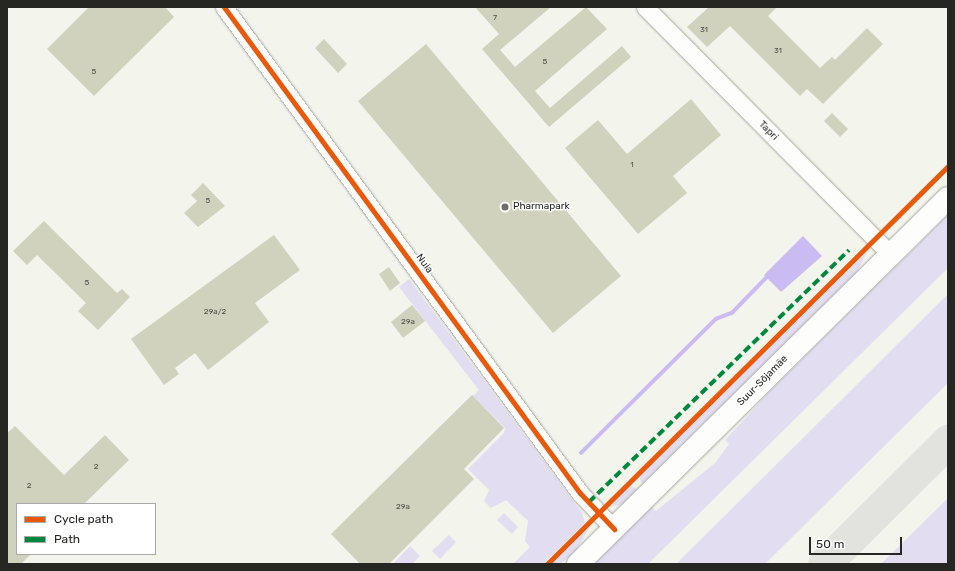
<!DOCTYPE html>
<html>
<head>
<meta charset="utf-8">
<style>
  body { margin:0 }
  #map { position:relative; width:955px; height:571px; overflow:hidden; background:#f3f4ec; font-family:Rubik,sans-serif }
  div>[style] { position:absolute }
  .green>* { inset:0; background:#e2ddf1 }
  .water>* { inset:0; background:#cabbf2 }
  .stream>* { height:3.5px; margin:-1.75px; padding:0 1.75px; transform-origin:1.75px; border-radius:1.75px; background:#cabbf2 }
  .taxiway>* { height:33px; margin:-16.5px; padding:0 16.5px; transform-origin:16.5px; border-radius:16.5px; background:#e2e3de }
  .building>* { inset:0; background:#d0d2bd }
  .roads { filter:drop-shadow(0 0 1px #a6a7a1) drop-shadow(0 0 1px #a6a7a1) }
  .minor>* { height:17px; margin:-8.5px; padding:0 8.5px; transform-origin:8.5px; border-radius:8.5px; background:#fdfdfc }
  .major>* { height:22px; margin:-11px; padding:0 11px; transform-origin:11px; border-radius:11px; background:#fdfdfc }
  .quiet>* { height:4px; margin-top:-2px; transform-origin:0; background:repeating-linear-gradient(90deg,#00873e 0 8px,transparent 0 12px) }
  .cycleway>* { height:5px; margin:-2.5px; padding:0 2.5px; transform-origin:2.5px; border-radius:2.5px; background:#e8590c }
  .dots>* { width:11px; height:11px; translate:-50% -50%; box-sizing:border-box; border:2px solid #fff; border-radius:50% }
  span { translate:-50% -50%; white-space:nowrap; text-align:center; line-height:1.15; -webkit-text-stroke:3px #fff; paint-order:stroke }
  .number-label { font-size:8px; color:#505249 }
  .number-label span { -webkit-text-stroke-width:0 }
  .street-label { font-size:10px; color:#262722 }
  .poi-label { font-size:10px; color:#262722 }
  .left { translate:0 -50%; text-align:left }
  .frame { position:absolute; inset:0; border:8px solid #262722; pointer-events:none }
  .legend { position:absolute; left:16px; top:503px; width:140px; height:52px; box-sizing:border-box; background:#fff; border:1px solid #a8a9a7; margin:0; padding:5px 7px; list-style:none; font-size:12px; color:#262722 }
  .legend li { display:flex; align-items:center; gap:8px; height:20px }
  .legend b { width:20px; border:1px solid #a8a9a7 }
  .scale { position:absolute; left:809px; top:537px; width:93px; height:18px; box-sizing:border-box; border:2px solid #262722; border-top:0; padding-left:5px; font-size:12px; line-height:14px; white-space:nowrap; color:#262722; -webkit-text-stroke:3px #fff; paint-order:stroke }
</style>
</head>
<body>
<div id="map">
  <div class="green">
    <div style="clip-path:polygon(948px 215px,948px 268px,648px 564px,594px 564px,652px 507px,656px 511px,715px 463px,729px 444px,725px 440px,775px 386px)"></div>
    <div style="clip-path:polygon(867px 252px,857px 272px,642px 484px,639px 477px)"></div>
    <div style="clip-path:polygon(409px 279px,582px 513px,585px 523px,543px 564px,513px 564px,530px 547px,525px 541px,528px 521px,506px 500px,491px 508px,484px 501px,489px 490px,468px 469px,504px 433px,505px 428px,473px 396px,479px 390px,399px 287px)"></div>
    <div style="clip-path:polygon(948px 294px,948px 383px,765px 564px,676px 564px)"></div>
    <div style="clip-path:polygon(630px 486px,638px 489px,623px 504px,610px 507px)"></div>
    <div style="clip-path:polygon(948px 498px,948px 564px,881px 564px)"></div>
    <div style="clip-path:polygon(504px 513px,518px 527px,512px 534px,497px 520px)"></div>
    <div style="clip-path:polygon(591px 525px,575px 552px,560px 564px,551px 564px)"></div>
    <div style="clip-path:polygon(449px 535px,456px 542px,440px 559px,432px 551px)"></div>
    <div style="clip-path:polygon(410px 546px,420px 556px,412px 564px,393px 564px)"></div>
  </div>
  <div class="water">
    <div style="clip-path:polygon(803px 236px,822px 256px,781px 292px,764px 275px)"></div>
  </div>
  <div class="stream">
    <div style="left:581px;top:453px;width:190px;rotate:-44.8deg"></div>
    <div style="left:716px;top:319px;width:17px;rotate:-21deg"></div>
    <div style="left:732px;top:313px;width:50px;rotate:-45.8deg"></div>
  </div>
  <div class="taxiway">
    <div style="left:824px;top:564px;width:175px;rotate:-44.8deg"></div>
  </div>
  <div class="building">
    <div style="clip-path:polygon(89px 7px,165px 7px,174px 17px,94px 96px,47px 49px)"></div>
    <div style="clip-path:polygon(475px 7px,551px 7px,500px 50px,515px 67px,586px 7px,607px 29px,535px 91px,550px 108px,622px 46px,631px 57px,549px 127px,482px 49px,499px 34px)"></div>
    <div style="clip-path:polygon(709px 7px,777px 7px,768px 16px,820px 68px,832px 57px,835px 60px,867px 28px,883px 44px,823px 104px,807px 89px,800px 96px,730px 26px,707px 47px,687px 27px)"></div>
    <div style="clip-path:polygon(324px 39px,347px 64px,338px 73px,315px 48px)"></div>
    <div style="clip-path:polygon(426px 44px,621px 276px,553px 333px,358px 101px)"></div>
    <div style="clip-path:polygon(691px 99px,721px 135px,673px 176px,687px 193px,638px 234px,565px 148px,598px 120px,627px 154px)"></div>
    <div style="clip-path:polygon(832px 113px,848px 129px,840px 137px,824px 121px)"></div>
    <div style="clip-path:polygon(203px 183px,225px 206px,198px 227px,184px 213px,197px 201px,191px 195px)"></div>
    <div style="clip-path:polygon(44px 221px,117px 293px,122px 289px,130px 297px,98px 330px,78px 311px,86px 303px,37px 255px,27px 265px,13px 251px)"></div>
    <div style="clip-path:polygon(274px 235px,300px 270px,255px 303px,269px 322px,208px 370px,195px 353px,175px 368px,179px 374px,164px 385px,131px 339px)"></div>
    <div style="clip-path:polygon(389px 267px,400px 283px,390px 291px,379px 274px)"></div>
    <div style="clip-path:polygon(412px 305px,425px 321px,403px 338px,391px 322px)"></div>
    <div style="clip-path:polygon(472px 395px,504px 428px,464px 469px,474px 479px,389px 564px,360px 564px,331px 534px)"></div>
    <div style="clip-path:polygon(15px 426px,64px 475px,105px 435px,129px 460px,84px 504px,17px 504px,17px 554px,31px 554px,21px 564px,7px 564px,7px 433px)"></div>
  </div>
  <div class="roads">
    <div class="minor">
      <div style="left:224px;top:7px;width:602px;rotate:53.78deg"></div>
      <div style="left:580px;top:493px;width:50px;rotate:46.6deg"></div>
      <div style="left:645px;top:7px;width:349px;rotate:45.2deg"></div>
    </div>
    <div class="major">
      <div style="left:578px;top:564px;width:520px;rotate:-44.69deg"></div>
    </div>
  </div>
  <div class="quiet">
    <div style="left:589px;top:502px;width:362px;rotate:-44.1deg"></div>
  </div>
  <div class="cycleway">
    <div style="left:224px;top:7px;width:602px;rotate:53.78deg"></div>
    <div style="left:580px;top:493px;width:50px;rotate:46.6deg"></div>
    <div style="left:547px;top:564px;width:565px;rotate:-44.78deg"></div>
  </div>
  <div class="dots">
    <div style="left:505px;top:207px;background:#6e6f69"></div>
  </div>
  <div class="number-label">
    <span style="left:495px;top:18px">7</span>
    <span style="left:704px;top:30px">31</span>
    <span style="left:778px;top:51px">31</span>
    <span style="left:545px;top:62px">5</span>
    <span style="left:94px;top:72px">5</span>
    <span style="left:632px;top:165px">1</span>
    <span style="left:208px;top:201px">5</span>
    <span style="left:87px;top:283px">5</span>
    <span style="left:215px;top:312px">29a/2</span>
    <span style="left:408px;top:322px">29a</span>
    <span style="left:96px;top:467px">2</span>
    <span style="left:29px;top:486px">2</span>
    <span style="left:403px;top:507px">29a</span>
  </div>
  <div class="street-label">
    <span style="left:768px;top:131px;rotate:45deg">Tapri</span>
    <span style="left:424px;top:264px;rotate:54deg">Nuia</span>
    <span style="left:763px;top:381px;rotate:-45deg">Suur-Sõjamäe</span>
  </div>
  <div class="poi-label">
    <span class="left" style="left:513px;top:207px">Pharmapark</span>
  </div>
  <div class="frame"></div>
  <ul class="legend">
  <li><b style="height:5px;background:#e8590c"></b>Cycle path</li>
  <li><b style="height:5px;background:#00873e"></b>Path</li>
  </ul>
  <div class="scale">50 m</div>
</div>
</body>
</html>
